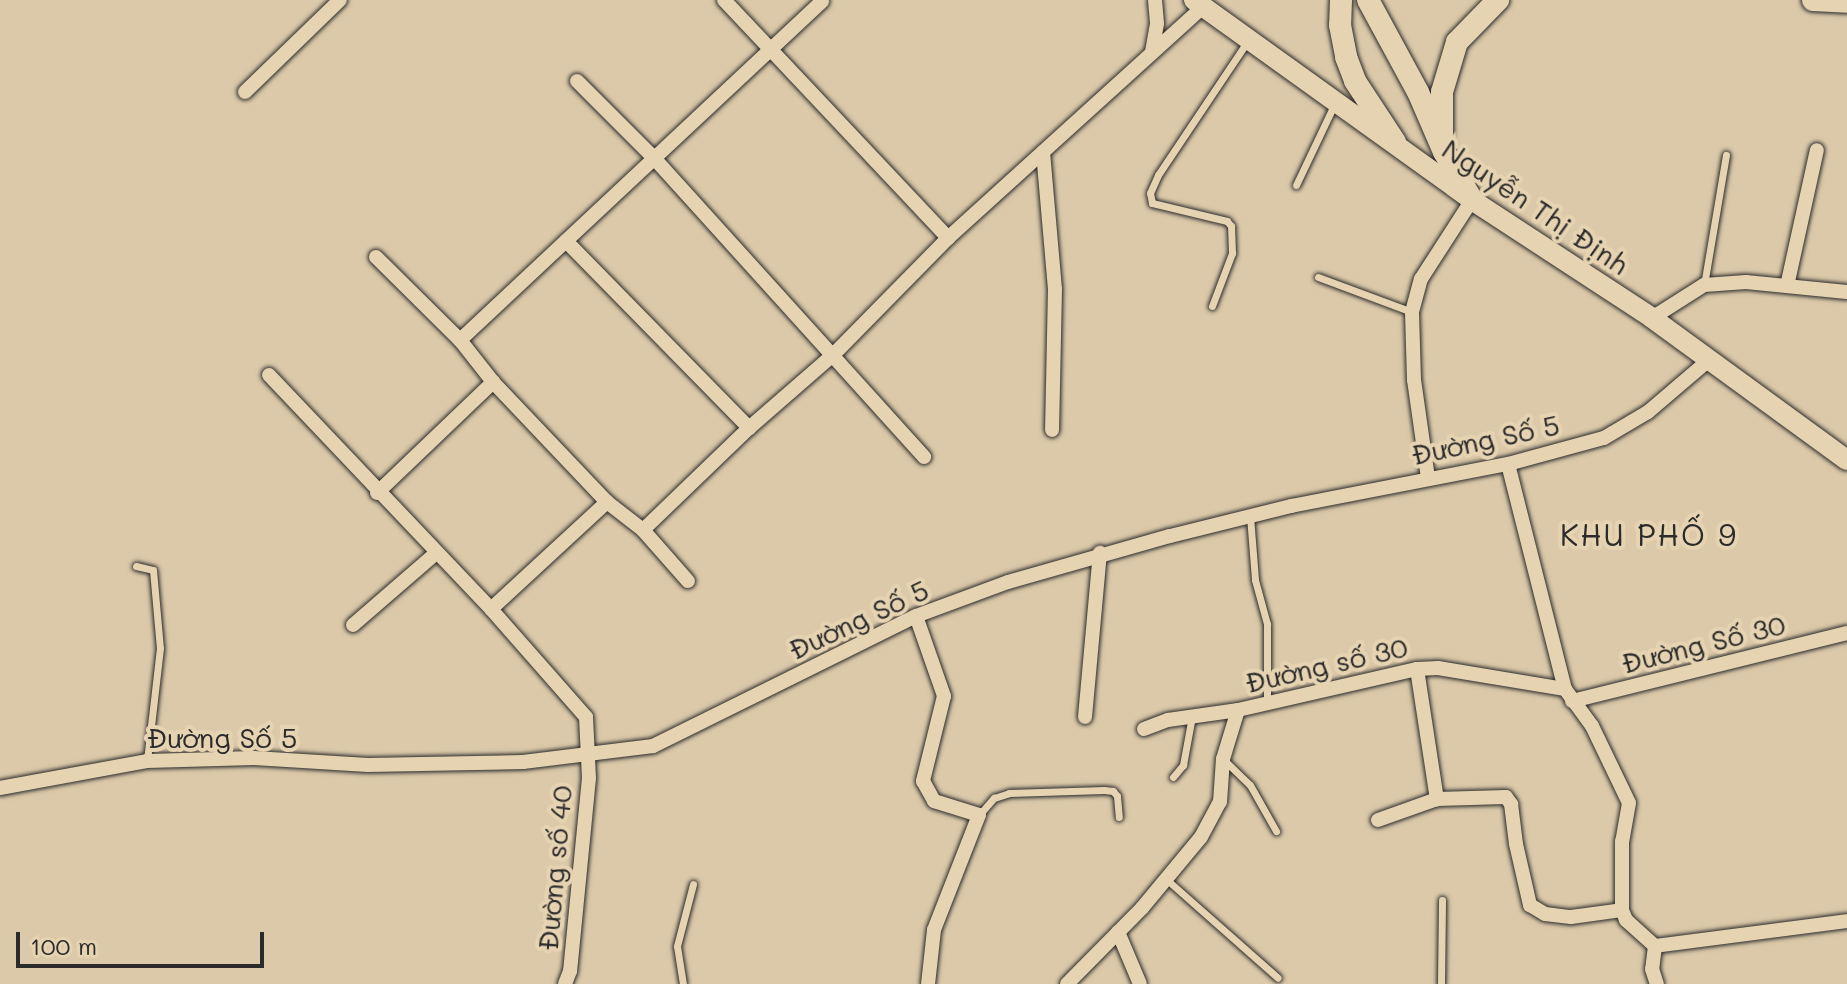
<!DOCTYPE html>
<html>
<head>
<meta charset="utf-8">
<style>
  body { margin:0 }
  #map { position:relative; width:1847px; height:984px; overflow:hidden; background:#dbc9a9; font-family:Mali,sans-serif }
  div>[style] { position:absolute }
  .roads { filter:drop-shadow(0 0 2px #2b2b2b) drop-shadow(0 0 2px #2b2b2b) }
  .lane>* { height:7px; margin:-3.5px; padding:0 3.5px; transform-origin:3.5px; border-radius:3.5px; background:#e6d3b1 }
  .street>* { height:14px; margin:-7px; padding:0 7px; transform-origin:7px; border-radius:7px; background:#e6d3b1 }
  .secondary>* { height:20px; margin:-10px; padding:0 10px; transform-origin:10px; border-radius:10px; background:#e6d3b1 }
  .primary>* { height:22px; margin:-11px; padding:0 11px; transform-origin:11px; border-radius:11px; background:#e6d3b1 }
  span { translate:-50% -50%; white-space:nowrap; text-align:center; line-height:1.15; -webkit-text-stroke:8px #e6d3b1; paint-order:stroke }
  .street-label { font-size:28px; color:#2b2b2b }
  .neighbourhood-label { font-size:30px; color:#2b2b2b; letter-spacing:2px }
  .scale { position:absolute; left:16px; top:932px; width:248px; height:36px; box-sizing:border-box; border:4px solid #2b2b2b; border-top:0; padding-left:10px; font-size:24px; line-height:28px; white-space:nowrap; color:#2b2b2b; -webkit-text-stroke:6px #e6d3b1; paint-order:stroke }
</style>
</head>
<body>
<div id="map">
  <div class="roads">
    <div class="lane">
      <div style="left:1296px;top:185px;width:89px;rotate:-64.6deg"></div>
      <div style="left:1318px;top:277px;width:100px;rotate:20.4deg"></div>
      <div style="left:1704px;top:285px;width:132px;rotate:-80.4deg"></div>
      <div style="left:1212px;top:306px;width:57px;rotate:-69.3deg"></div>
      <div style="left:1232px;top:253px;width:27px;rotate:-92deg"></div>
      <div style="left:1231px;top:226px;width:6px;rotate:-129deg"></div>
      <div style="left:1227px;top:221px;width:77px;rotate:-166.5deg"></div>
      <div style="left:1152px;top:203px;width:10px;rotate:-101deg"></div>
      <div style="left:1150px;top:193px;width:20px;rotate:-66deg"></div>
      <div style="left:1158px;top:175px;width:160px;rotate:-56.2deg"></div>
      <div style="left:1250px;top:516px;width:64px;rotate:85.5deg"></div>
      <div style="left:1255px;top:580px;width:46px;rotate:74.7deg"></div>
      <div style="left:1267px;top:624px;width:79px;rotate:90deg"></div>
      <div style="left:136px;top:566px;width:17px;rotate:13deg"></div>
      <div style="left:153px;top:570px;width:78px;rotate:84.9deg"></div>
      <div style="left:160px;top:648px;width:114px;rotate:96.6deg"></div>
      <div style="left:1223px;top:759px;width:37px;rotate:44deg"></div>
      <div style="left:1250px;top:785px;width:53px;rotate:60.5deg"></div>
      <div style="left:1173px;top:777px;width:16px;rotate:-50deg"></div>
      <div style="left:1183px;top:765px;width:50px;rotate:-79.6deg"></div>
      <div style="left:979px;top:815px;width:23px;rotate:-49deg"></div>
      <div style="left:994px;top:798px;width:16px;rotate:-18deg"></div>
      <div style="left:1009px;top:793px;width:95px;rotate:-1.8deg"></div>
      <div style="left:1104px;top:790px;width:9px;rotate:6deg"></div>
      <div style="left:1113px;top:791px;width:6px;rotate:51deg"></div>
      <div style="left:1117px;top:796px;width:21px;rotate:85deg"></div>
      <div style="left:1166px;top:879px;width:149px;rotate:41.5deg"></div>
      <div style="left:683px;top:984px;width:38px;rotate:-99deg"></div>
      <div style="left:677px;top:946px;width:64px;rotate:-75.5deg"></div>
      <div style="left:1441px;top:984px;width:84px;rotate:-89.3deg"></div>
    </div>
    <div class="street">
      <div style="left:724px;top:0;width:327px;rotate:46.7deg"></div>
      <div style="left:1152px;top:52px;width:29px;rotate:-80deg"></div>
      <div style="left:1157px;top:23px;width:23px;rotate:-95deg"></div>
      <div style="left:577px;top:81px;width:109px;rotate:45deg"></div>
      <div style="left:654px;top:158px;width:403px;rotate:47.9deg"></div>
      <div style="left:245px;top:92px;width:132px;rotate:-44.1deg"></div>
      <div style="left:1043px;top:152px;width:138px;rotate:85deg"></div>
      <div style="left:1055px;top:289px;width:141px;rotate:91.2deg"></div>
      <div style="left:566px;top:241px;width:262px;rotate:45.6deg"></div>
      <div style="left:376px;top:257px;width:118px;rotate:44.7deg"></div>
      <div style="left:460px;top:340px;width:53px;rotate:51.8deg"></div>
      <div style="left:493px;top:382px;width:166px;rotate:46.5deg"></div>
      <div style="left:607px;top:502px;width:46px;rotate:37.9deg"></div>
      <div style="left:643px;top:530px;width:68px;rotate:48.6deg"></div>
      <div style="left:1787px;top:286px;width:139px;rotate:-77.6deg"></div>
      <div style="left:1652px;top:318px;width:62px;rotate:-32.4deg"></div>
      <div style="left:1704px;top:285px;width:42px;rotate:-4.1deg"></div>
      <div style="left:1746px;top:282px;width:101px;rotate:5.7deg"></div>
      <div style="left:460px;top:340px;width:496px;rotate:-43.1deg"></div>
      <div style="left:269px;top:375px;width:323px;rotate:46.5deg"></div>
      <div style="left:491px;top:609px;width:144px;rotate:48.7deg"></div>
      <div style="left:586px;top:717px;width:61px;rotate:87.2deg"></div>
      <div style="left:589px;top:778px;width:194px;rotate:95.6deg"></div>
      <div style="left:570px;top:971px;width:14px;rotate:111deg"></div>
      <div style="left:1508px;top:464px;width:232px;rotate:75.8deg"></div>
      <div style="left:1565px;top:689px;width:46px;rotate:53.9deg"></div>
      <div style="left:1592px;top:726px;width:85px;rotate:64.3deg"></div>
      <div style="left:1629px;top:803px;width:39px;rotate:100deg"></div>
      <div style="left:1622px;top:841px;width:69px;rotate:90deg"></div>
      <div style="left:1622px;top:910px;width:11px;rotate:68deg"></div>
      <div style="left:1626px;top:920px;width:39px;rotate:42deg"></div>
      <div style="left:1655px;top:946px;width:23px;rotate:97deg"></div>
      <div style="left:1652px;top:969px;width:16px;rotate:72deg"></div>
      <div style="left:1428px;top:478px;width:99px;rotate:-98.1deg"></div>
      <div style="left:1414px;top:380px;width:68px;rotate:-91.7deg"></div>
      <div style="left:1412px;top:312px;width:34px;rotate:-75deg"></div>
      <div style="left:1421px;top:279px;width:94px;rotate:-57.2deg"></div>
      <div style="left:377px;top:493px;width:161px;rotate:-43.7deg"></div>
      <div style="left:643px;top:530px;width:147px;rotate:-43.9deg"></div>
      <div style="left:749px;top:428px;width:111px;rotate:-41deg"></div>
      <div style="left:833px;top:355px;width:164px;rotate:-45.5deg"></div>
      <div style="left:948px;top:238px;width:345px;rotate:-42.2deg"></div>
      <div style="left:491px;top:609px;width:158px;rotate:-42.7deg"></div>
      <div style="left:916px;top:616px;width:85px;rotate:70.7deg"></div>
      <div style="left:944px;top:696px;width:88px;rotate:103.9deg"></div>
      <div style="left:923px;top:781px;width:23px;rotate:61deg"></div>
      <div style="left:934px;top:801px;width:47px;rotate:17.3deg"></div>
      <div style="left:979px;top:815px;width:123px;rotate:111.4deg"></div>
      <div style="left:934px;top:930px;width:54px;rotate:96.3deg"></div>
      <div style="left:353px;top:625px;width:110px;rotate:-40.9deg"></div>
      <div style="left:1417px;top:669px;width:132px;rotate:81.3deg"></div>
      <div style="left:1572px;top:701px;width:283px;rotate:-13.9deg"></div>
      <div style="left:1085px;top:717px;width:165px;rotate:-84.8deg"></div>
      <div style="left:1144px;top:729px;width:26px;rotate:-21deg"></div>
      <div style="left:1168px;top:720px;width:71px;rotate:-8.1deg"></div>
      <div style="left:0;top:788px;width:149px;rotate:-10.4deg"></div>
      <div style="left:147px;top:761px;width:107px;rotate:-1.6deg"></div>
      <div style="left:254px;top:758px;width:114px;rotate:3.5deg"></div>
      <div style="left:368px;top:765px;width:155px;rotate:-1.1deg"></div>
      <div style="left:523px;top:762px;width:131px;rotate:-7deg"></div>
      <div style="left:653px;top:746px;width:293px;rotate:-26.3deg"></div>
      <div style="left:916px;top:616px;width:98px;rotate:-20.3deg"></div>
      <div style="left:1008px;top:582px;width:168px;rotate:-15.9deg"></div>
      <div style="left:1170px;top:536px;width:125px;rotate:-13.9deg"></div>
      <div style="left:1291px;top:506px;width:221px;rotate:-11deg"></div>
      <div style="left:1508px;top:464px;width:99px;rotate:-15.2deg"></div>
      <div style="left:1604px;top:438px;width:51px;rotate:-30.6deg"></div>
      <div style="left:1648px;top:412px;width:82px;rotate:-40.5deg"></div>
      <div style="left:1378px;top:820px;width:63px;rotate:-19.6deg"></div>
      <div style="left:1437px;top:799px;width:69px;rotate:-1.7deg"></div>
      <div style="left:1506px;top:797px;width:9px;rotate:54deg"></div>
      <div style="left:1511px;top:804px;width:40px;rotate:82.9deg"></div>
      <div style="left:1516px;top:844px;width:63px;rotate:77.1deg"></div>
      <div style="left:1530px;top:905px;width:17px;rotate:31deg"></div>
      <div style="left:1545px;top:914px;width:26px;rotate:7deg"></div>
      <div style="left:1571px;top:917px;width:51px;rotate:-7.8deg"></div>
      <div style="left:1118px;top:932px;width:56px;rotate:67.1deg"></div>
      <div style="left:1655px;top:946px;width:194px;rotate:-7.4deg"></div>
      <div style="left:1067px;top:984px;width:107px;rotate:-45.4deg"></div>
      <div style="left:1142px;top:908px;width:92px;rotate:-50.3deg"></div>
      <div style="left:1201px;top:837px;width:40px;rotate:-62deg"></div>
      <div style="left:1220px;top:802px;width:43px;rotate:-86deg"></div>
      <div style="left:1223px;top:759px;width:51px;rotate:-73deg"></div>
      <div style="left:1238px;top:710px;width:184px;rotate:-12.9deg"></div>
      <div style="left:1417px;top:669px;width:21px;rotate:-3deg"></div>
      <div style="left:1438px;top:668px;width:129px;rotate:9.4deg"></div>
    </div>
    <div class="secondary">
      <div style="left:1194px;top:0;width:342px;rotate:35.7deg"></div>
      <div style="left:1472px;top:200px;width:215px;rotate:33.2deg"></div>
      <div style="left:1652px;top:318px;width:241px;rotate:36.1deg"></div>
    </div>
    <div class="primary">
      <div style="left:1341px;top:0;width:25px;rotate:92deg"></div>
      <div style="left:1340px;top:25px;width:33px;rotate:79deg"></div>
      <div style="left:1346px;top:57px;width:26px;rotate:69deg"></div>
      <div style="left:1355px;top:81px;width:73px;rotate:56.7deg"></div>
      <div style="left:1368px;top:0;width:105px;rotate:61.5deg"></div>
      <div style="left:1418px;top:92px;width:65px;rotate:66.6deg"></div>
      <div style="left:1444px;top:152px;width:56px;rotate:59.7deg"></div>
      <div style="left:1813px;top:0;width:34px;rotate:3deg"></div>
      <div style="left:1442px;top:135px;width:43px;rotate:-90deg"></div>
      <div style="left:1442px;top:92px;width:52px;rotate:-73.3deg"></div>
      <div style="left:1457px;top:42px;width:59px;rotate:-45.7deg"></div>
    </div>
  </div>
  <div class="street-label">
    <span style="left:1536px;top:206px;rotate:34deg">Nguyễn Thị Định</span>
    <span style="left:1485px;top:439px;rotate:-12deg">Đường Số 5</span>
    <span style="left:858px;top:619px;rotate:-25deg">Đường Số 5</span>
    <span style="left:1703px;top:643px;rotate:-14deg">Đường Số 30</span>
    <span style="left:1326px;top:664px;rotate:-13deg">Đường số 30</span>
    <span style="left:222px;top:737px">Đường Số 5</span>
    <span style="left:554px;top:868px;rotate:-85deg">Đường số 40</span>
  </div>
  <div class="neighbourhood-label">
    <span style="left:1649px;top:534px">KHU PHỐ 9</span>
  </div>
  <div class="scale">100 m</div>
</div>
</body>
</html>
